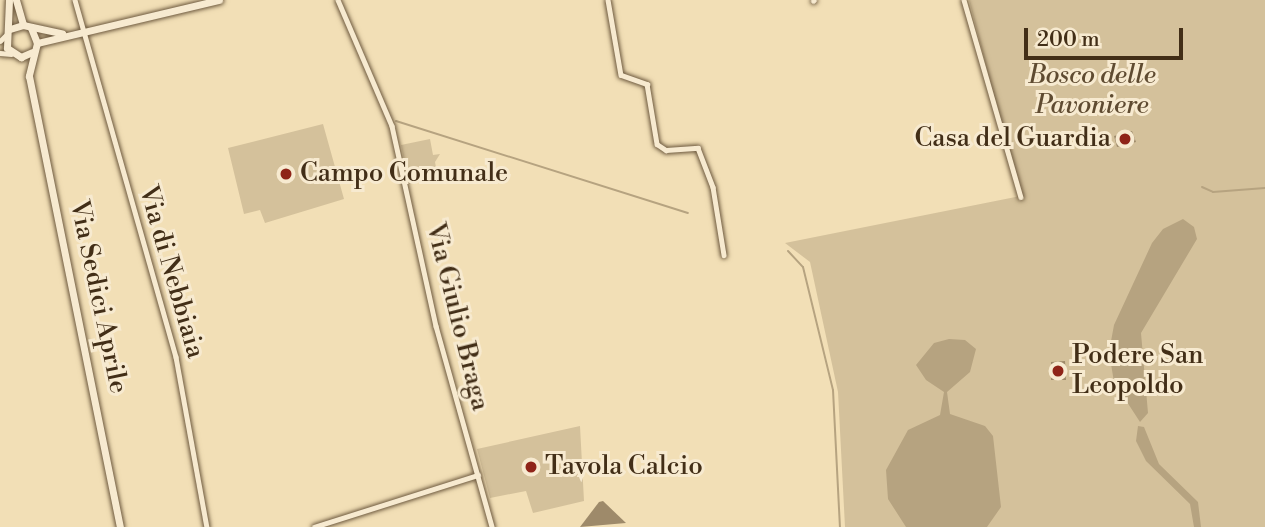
<!DOCTYPE html>
<html>
<head>
<meta charset="utf-8">
<style>
  body { margin:0 }
  #map { position:relative; width:1265px; height:527px; overflow:hidden; background:#f2dfb6; font-family:"Libre Bodoni",serif }
  div>[style] { position:absolute }
  .green>* { inset:0; background:#d4c19b }
  .water>* { inset:0; background:#b6a380 }
  .stream>* { height:2px; margin:-1px; padding:0 1px; transform-origin:1px; border-radius:1px; background:#b6a380 }
  .building>* { inset:0; background:#9e8a6a }
  .roads { filter:drop-shadow(0 0 2px #6e5a3f) drop-shadow(0 0 2px #6e5a3f) }
  .street>* { height:4.5px; margin:-2.25px; padding:0 2.25px; transform-origin:2.25px; border-radius:2.25px; background:#f7ead0 }
  .secondary>* { height:7px; margin:-3.5px; padding:0 3.5px; transform-origin:3.5px; border-radius:3.5px; background:#f7ead0 }
  .dots>* { width:19px; height:19px; translate:-50% -50%; box-sizing:border-box; border:4px solid #f7ead0; border-radius:50% }
  span { translate:-50% -50%; white-space:nowrap; text-align:center; line-height:1.15; -webkit-text-stroke:6px #f7ead0; paint-order:stroke }
  .park-label { font-size:26px; color:#5f4b31; font-style:italic }
  .poi-label { font-size:26px; color:#422e17 }
  .right { translate:-100% -50%; text-align:right }
  .left { translate:0 -50%; text-align:left }
  .street-label { font-size:26px; color:#422e17 }
  .scale { position:absolute; left:1024px; top:28px; width:159px; height:32px; box-sizing:border-box; border:4px solid #422e17; border-top:0; padding-left:9px; font-size:21px; line-height:24px; white-space:nowrap; color:#422e17; -webkit-text-stroke:5px #f7ead0; paint-order:stroke }
</style>
</head>
<body>
<div id="map">
  <div class="green">
    <div style="clip-path:polygon(969px 0,1265px 0,1265px 527px,845px 527px,838px 392px,810px 262px,785px 243px,1020px 196px)"></div>
    <div style="clip-path:polygon(323px 124px,344px 199px,265px 223px,260px 210px,244px 214px,228px 148px)"></div>
    <div style="clip-path:polygon(430px 139px,433px 155px,440px 154px,435px 162px,438px 178px,409px 184px,401px 145px)"></div>
    <div style="clip-path:polygon(580px 426px,584px 501px,533px 513px,526px 491px,490px 498px,477px 449px)"></div>
  </div>
  <div class="water">
    <div style="clip-path:polygon(1183px 219px,1194px 227px,1197px 239px,1141px 333px,1148px 413px,1140px 422px,1114px 382px,1109px 352px,1114px 325px,1152px 243px,1163px 229px)"></div>
    <div style="clip-path:polygon(949px 339px,965px 340px,976px 349px,970px 372px,947px 392px,950px 414px,985px 426px,993px 436px,1001px 507px,987px 527px,906px 527px,888px 499px,886px 470px,908px 430px,940px 415px,944px 392px,926px 380px,916px 365px,934px 343px)"></div>
    <div style="clip-path:polygon(1138px 426px,1144px 427px,1159px 464px,1198px 502px,1201px 527px,1194px 527px,1190px 504px,1146px 461px,1136px 441px)"></div>
  </div>
  <div class="stream">
    <div style="left:396px;top:121px;width:306px;rotate:17.5deg"></div>
    <div style="left:1202px;top:187px;width:12px;rotate:24deg"></div>
    <div style="left:1213px;top:192px;width:52px;rotate:-4.4deg"></div>
    <div style="left:788px;top:251px;width:22px;rotate:47deg"></div>
    <div style="left:803px;top:267px;width:127px;rotate:76.3deg"></div>
    <div style="left:833px;top:390px;width:137px;rotate:87.1deg"></div>
  </div>
  <div class="building">
    <div style="clip-path:polygon(1132px 131px,1136px 142px,1117px 147px,1114px 136px)"></div>
    <div style="clip-path:polygon(1065px 361px,1066px 380px,1051px 380px,1051px 362px)"></div>
    <div style="clip-path:polygon(603px 501px,626px 523px,580px 527px,599px 502px)"></div>
  </div>
  <div class="roads">
    <div class="street">
      <div style="left:75px;top:0;width:371px;rotate:74.2deg"></div>
      <div style="left:176px;top:357px;width:173px;rotate:79.7deg"></div>
      <div style="left:338px;top:0;width:137px;rotate:66.8deg"></div>
      <div style="left:392px;top:126px;width:205px;rotate:77.6deg"></div>
      <div style="left:436px;top:326px;width:209px;rotate:74.4deg"></div>
      <div style="left:608px;top:0;width:76px;rotate:80.2deg"></div>
      <div style="left:621px;top:75px;width:28px;rotate:19deg"></div>
      <div style="left:647px;top:84px;width:61px;rotate:80.5deg"></div>
      <div style="left:657px;top:144px;width:11px;rotate:34deg"></div>
      <div style="left:666px;top:150px;width:32px;rotate:-4deg"></div>
      <div style="left:698px;top:148px;width:42px;rotate:69deg"></div>
      <div style="left:713px;top:187px;width:69px;rotate:80.8deg"></div>
      <div style="left:964px;top:0;width:205px;rotate:73.9deg"></div>
      <div style="left:813px;top:1px;width:1px;rotate:-45deg"></div>
      <div style="left:0;top:41px;width:8px;rotate:-45deg"></div>
      <div style="left:0;top:53px;width:11px;rotate:5deg"></div>
      <div style="left:314px;top:527px;width:172px;rotate:-17.6deg"></div>
    </div>
    <div class="secondary">
      <div style="left:9px;top:0;width:48px;rotate:92.4deg"></div>
      <div style="left:7px;top:48px;width:17px;rotate:33deg"></div>
      <div style="left:21px;top:57px;width:12px;rotate:-24deg"></div>
      <div style="left:16px;top:0;width:26px;rotate:74deg"></div>
      <div style="left:31px;top:28px;width:16px;rotate:68deg"></div>
      <div style="left:37px;top:43px;width:34px;rotate:104deg"></div>
      <div style="left:29px;top:76px;width:460px;rotate:78.6deg"></div>
      <div style="left:10px;top:29px;width:14px;rotate:-17deg"></div>
      <div style="left:23px;top:25px;width:40px;rotate:12deg"></div>
      <div style="left:37px;top:43px;width:187px;rotate:-13.3deg"></div>
    </div>
  </div>
  <div class="dots">
    <div style="left:1125px;top:139px;background:#8f2418"></div>
    <div style="left:286px;top:174px;background:#8f2418"></div>
    <div style="left:1058px;top:371px;background:#8f2418"></div>
    <div style="left:531px;top:467px;background:#8f2418"></div>
  </div>
  <div class="park-label">
    <span style="left:1092px;top:91px">Bosco delle<br>Pavoniere</span>
  </div>
  <div class="poi-label">
    <span class="right" style="left:1111px;top:139px">Casa del Guardia</span>
    <span class="left" style="left:300px;top:174px">Campo Comunale</span>
    <span class="left" style="left:1072px;top:371px">Podere San<br>Leopoldo</span>
    <span class="left" style="left:545px;top:467px">Tavola Calcio</span>
  </div>
  <div class="street-label">
    <span style="left:171px;top:272px;rotate:74deg">Via di Nebbiaia</span>
    <span style="left:98px;top:297px;rotate:78deg">Via Sedici Aprile</span>
    <span style="left:457px;top:317px;rotate:76deg">Via Giulio Braga</span>
  </div>
  <div class="scale">200 m</div>
</div>
</body>
</html>
